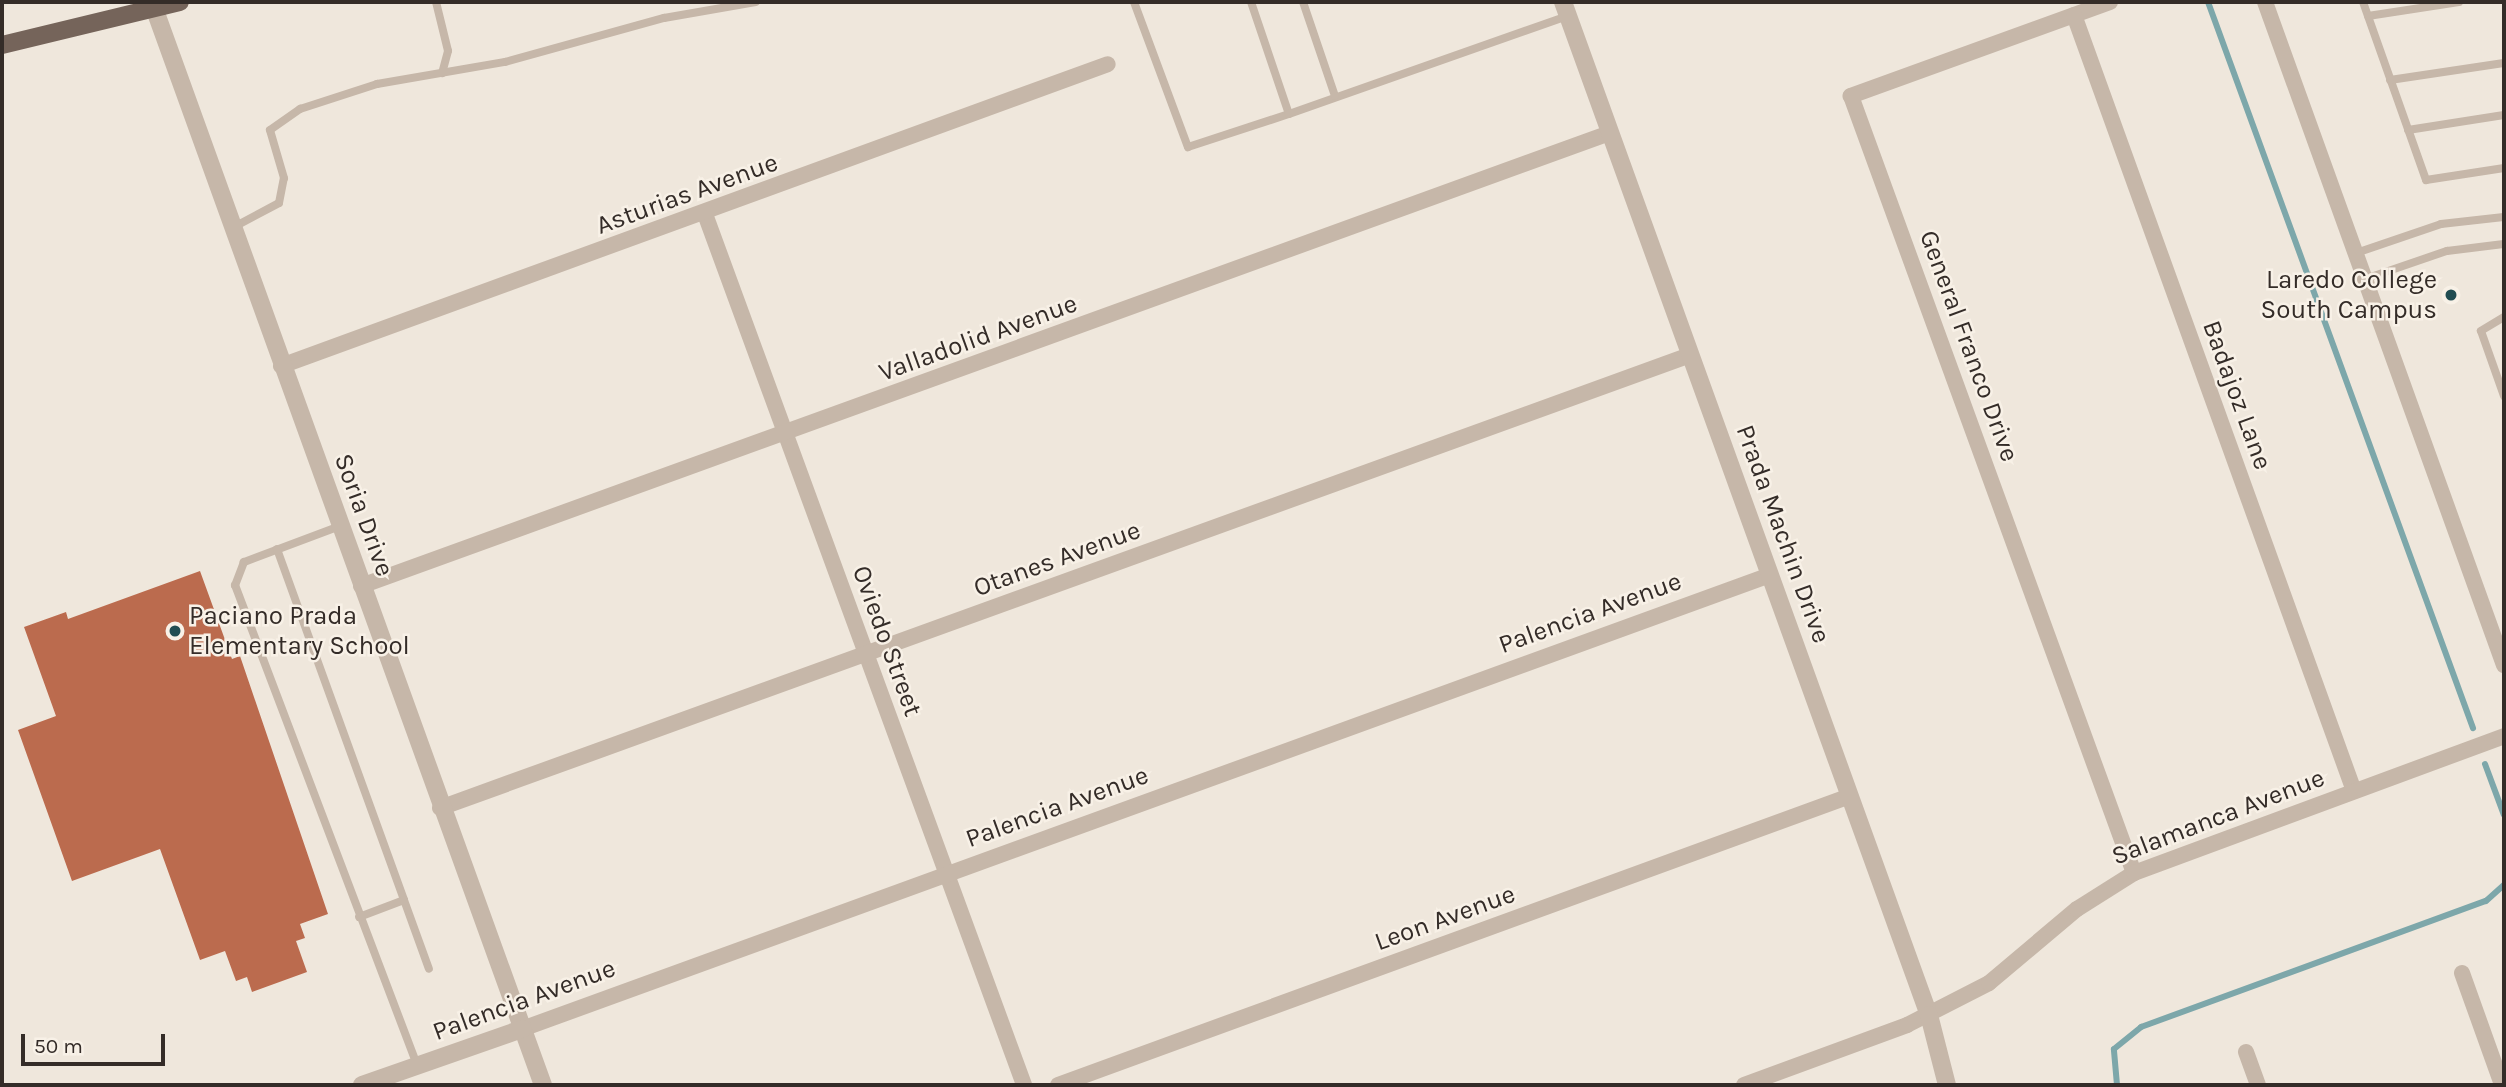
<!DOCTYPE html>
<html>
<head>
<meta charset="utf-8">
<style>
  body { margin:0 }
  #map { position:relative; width:2506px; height:1087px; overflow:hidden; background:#efe7dc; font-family:Karla,sans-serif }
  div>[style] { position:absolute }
  .stream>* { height:6px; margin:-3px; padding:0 3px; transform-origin:3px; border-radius:3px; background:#7da7aa }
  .building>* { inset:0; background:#bb6b4e }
  .service>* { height:8px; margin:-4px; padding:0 4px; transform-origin:4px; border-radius:4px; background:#c6b7a9 }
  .minor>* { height:16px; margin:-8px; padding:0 8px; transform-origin:8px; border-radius:8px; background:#c6b7a9 }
  .tertiary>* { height:18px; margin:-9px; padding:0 9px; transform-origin:9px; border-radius:9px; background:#c6b7a9 }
  .primary>* { height:18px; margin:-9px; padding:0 9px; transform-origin:9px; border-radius:9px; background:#75645a }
  .dots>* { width:19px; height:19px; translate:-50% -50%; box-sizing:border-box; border:4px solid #f8f1e7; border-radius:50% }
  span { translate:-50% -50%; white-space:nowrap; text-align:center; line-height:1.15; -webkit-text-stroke:5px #f8f1e7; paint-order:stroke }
  .street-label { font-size:26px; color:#342c28 }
  .poi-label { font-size:26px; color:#342c28 }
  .right { translate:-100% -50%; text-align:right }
  .left { translate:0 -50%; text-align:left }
  .frame { position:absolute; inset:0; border:4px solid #342c28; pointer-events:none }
  .scale { position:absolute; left:21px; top:1034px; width:144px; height:32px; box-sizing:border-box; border:4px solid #342c28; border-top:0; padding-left:9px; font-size:21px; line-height:24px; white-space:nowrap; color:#342c28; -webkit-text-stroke:5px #f8f1e7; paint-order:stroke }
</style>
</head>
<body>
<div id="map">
  <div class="stream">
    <div style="left:2208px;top:2px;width:773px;rotate:69.95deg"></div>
    <div style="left:2485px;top:764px;width:54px;rotate:69.6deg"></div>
    <div style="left:2117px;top:1085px;width:36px;rotate:-95deg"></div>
    <div style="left:2114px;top:1049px;width:35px;rotate:-39deg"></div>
    <div style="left:2141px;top:1027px;width:367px;rotate:-20.1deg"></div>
    <div style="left:2486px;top:901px;width:24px;rotate:-42deg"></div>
  </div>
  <div class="building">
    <div style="clip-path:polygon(200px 571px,232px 659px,240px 656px,328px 914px,300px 924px,305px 938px,296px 941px,307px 972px,252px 992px,247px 977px,236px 981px,225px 951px,200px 960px,160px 849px,72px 881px,18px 730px,56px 716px,24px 627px,66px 612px,68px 619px)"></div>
  </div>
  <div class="service">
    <div style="left:436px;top:2px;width:50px;rotate:76.2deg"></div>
    <div style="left:448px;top:51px;width:23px;rotate:105deg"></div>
    <div style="left:1134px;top:2px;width:155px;rotate:69.6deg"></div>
    <div style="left:1188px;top:147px;width:106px;rotate:-18.1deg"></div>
    <div style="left:1251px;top:2px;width:118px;rotate:71.3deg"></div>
    <div style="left:1289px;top:114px;width:296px;rotate:-19.4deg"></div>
    <div style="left:1303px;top:2px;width:99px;rotate:71.2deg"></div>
    <div style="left:2363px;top:2px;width:189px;rotate:70.5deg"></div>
    <div style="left:2426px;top:180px;width:79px;rotate:-8.7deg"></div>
    <div style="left:2368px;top:16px;width:92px;rotate:-8.7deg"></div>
    <div style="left:2390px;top:80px;width:115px;rotate:-8.5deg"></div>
    <div style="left:2408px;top:130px;width:97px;rotate:-8.9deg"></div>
    <div style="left:232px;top:228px;width:53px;rotate:-28deg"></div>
    <div style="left:279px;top:203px;width:25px;rotate:-79deg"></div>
    <div style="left:284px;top:178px;width:50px;rotate:-106.3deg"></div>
    <div style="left:270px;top:130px;width:37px;rotate:-35deg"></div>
    <div style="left:300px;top:109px;width:81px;rotate:-18deg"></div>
    <div style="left:377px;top:84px;width:130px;rotate:-9.8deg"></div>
    <div style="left:505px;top:62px;width:165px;rotate:-15.5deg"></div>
    <div style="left:664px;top:18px;width:93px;rotate:-9.9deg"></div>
    <div style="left:2356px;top:253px;width:90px;rotate:-18.8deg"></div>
    <div style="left:2441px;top:224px;width:63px;rotate:-6.3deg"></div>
    <div style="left:2365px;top:279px;width:87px;rotate:-18.9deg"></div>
    <div style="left:2447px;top:251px;width:57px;rotate:-7deg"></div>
    <div style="left:2504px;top:317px;width:27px;rotate:149deg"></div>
    <div style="left:2481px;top:331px;width:69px;rotate:70.5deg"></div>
    <div style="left:340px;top:526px;width:103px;rotate:159.4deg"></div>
    <div style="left:244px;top:562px;width:25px;rotate:111deg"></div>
    <div style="left:235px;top:585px;width:513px;rotate:69.23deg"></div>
    <div style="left:277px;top:549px;width:373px;rotate:70.1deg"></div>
    <div style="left:404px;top:900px;width:48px;rotate:159.3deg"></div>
    <div style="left:404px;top:900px;width:73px;rotate:70.1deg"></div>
  </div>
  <div class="minor">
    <div style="left:2110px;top:2px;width:276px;rotate:160.1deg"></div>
    <div style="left:1851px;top:96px;width:827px;rotate:69.99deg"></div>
    <div style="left:2265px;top:2px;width:705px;rotate:70.18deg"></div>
    <div style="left:2074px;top:15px;width:825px;rotate:70.16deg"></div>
    <div style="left:705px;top:214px;width:928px;rotate:69.88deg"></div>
    <div style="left:281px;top:366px;width:880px;rotate:-20.06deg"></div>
    <div style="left:361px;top:586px;width:1329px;rotate:-19.94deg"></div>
    <div style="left:440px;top:808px;width:1330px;rotate:-19.92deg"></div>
    <div style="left:2462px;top:973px;width:119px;rotate:70.3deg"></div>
    <div style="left:522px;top:1029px;width:1328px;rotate:-19.99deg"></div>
    <div style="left:2246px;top:1052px;width:35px;rotate:70deg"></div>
    <div style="left:1058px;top:1085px;width:843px;rotate:-20.05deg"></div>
    <div style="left:1744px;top:1085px;width:174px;rotate:-20.2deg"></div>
    <div style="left:1907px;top:1025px;width:92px;rotate:-27.1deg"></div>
    <div style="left:1989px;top:983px;width:115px;rotate:-40.1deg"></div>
    <div style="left:2077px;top:909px;width:67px;rotate:-32.3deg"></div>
    <div style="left:2134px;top:873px;width:395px;rotate:-20.3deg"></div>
  </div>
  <div class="tertiary">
    <div style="left:152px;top:2px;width:1151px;rotate:70.15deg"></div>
    <div style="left:1563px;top:2px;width:1077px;rotate:70.14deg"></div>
    <div style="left:1929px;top:1015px;width:72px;rotate:75.6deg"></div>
    <div style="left:362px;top:1085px;width:170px;rotate:-19.3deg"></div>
  </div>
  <div class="primary">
    <div style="left:2px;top:45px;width:183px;rotate:-13.6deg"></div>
  </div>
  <div class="dots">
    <div style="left:2451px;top:295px;background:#214d52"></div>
    <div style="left:175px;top:631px;background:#214d52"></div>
  </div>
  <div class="street-label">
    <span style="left:687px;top:194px;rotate:-20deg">Asturias Avenue</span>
    <span style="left:978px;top:338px;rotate:-20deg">Valladolid Avenue</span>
    <span style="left:1969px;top:346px;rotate:70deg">General Franco Drive</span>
    <span style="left:2237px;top:395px;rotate:70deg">Badajoz Lane</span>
    <span style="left:364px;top:515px;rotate:70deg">Soria Drive</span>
    <span style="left:1783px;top:534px;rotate:70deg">Prada Machin Drive</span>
    <span style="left:1057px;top:559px;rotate:-20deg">Otanes Avenue</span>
    <span style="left:1590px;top:613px;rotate:-20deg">Palencia Avenue</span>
    <span style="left:887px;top:641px;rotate:70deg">Oviedo Street</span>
    <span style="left:1057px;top:807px;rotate:-20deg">Palencia Avenue</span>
    <span style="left:2218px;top:817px;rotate:-21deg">Salamanca Avenue</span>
    <span style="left:1445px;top:918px;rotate:-20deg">Leon Avenue</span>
    <span style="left:524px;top:1000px;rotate:-20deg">Palencia Avenue</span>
  </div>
  <div class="poi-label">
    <span class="right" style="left:2437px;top:295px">Laredo College<br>South Campus</span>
    <span class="left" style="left:189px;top:631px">Paciano Prada<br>Elementary School</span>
  </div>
  <div class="frame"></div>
  <div class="scale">50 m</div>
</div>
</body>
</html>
